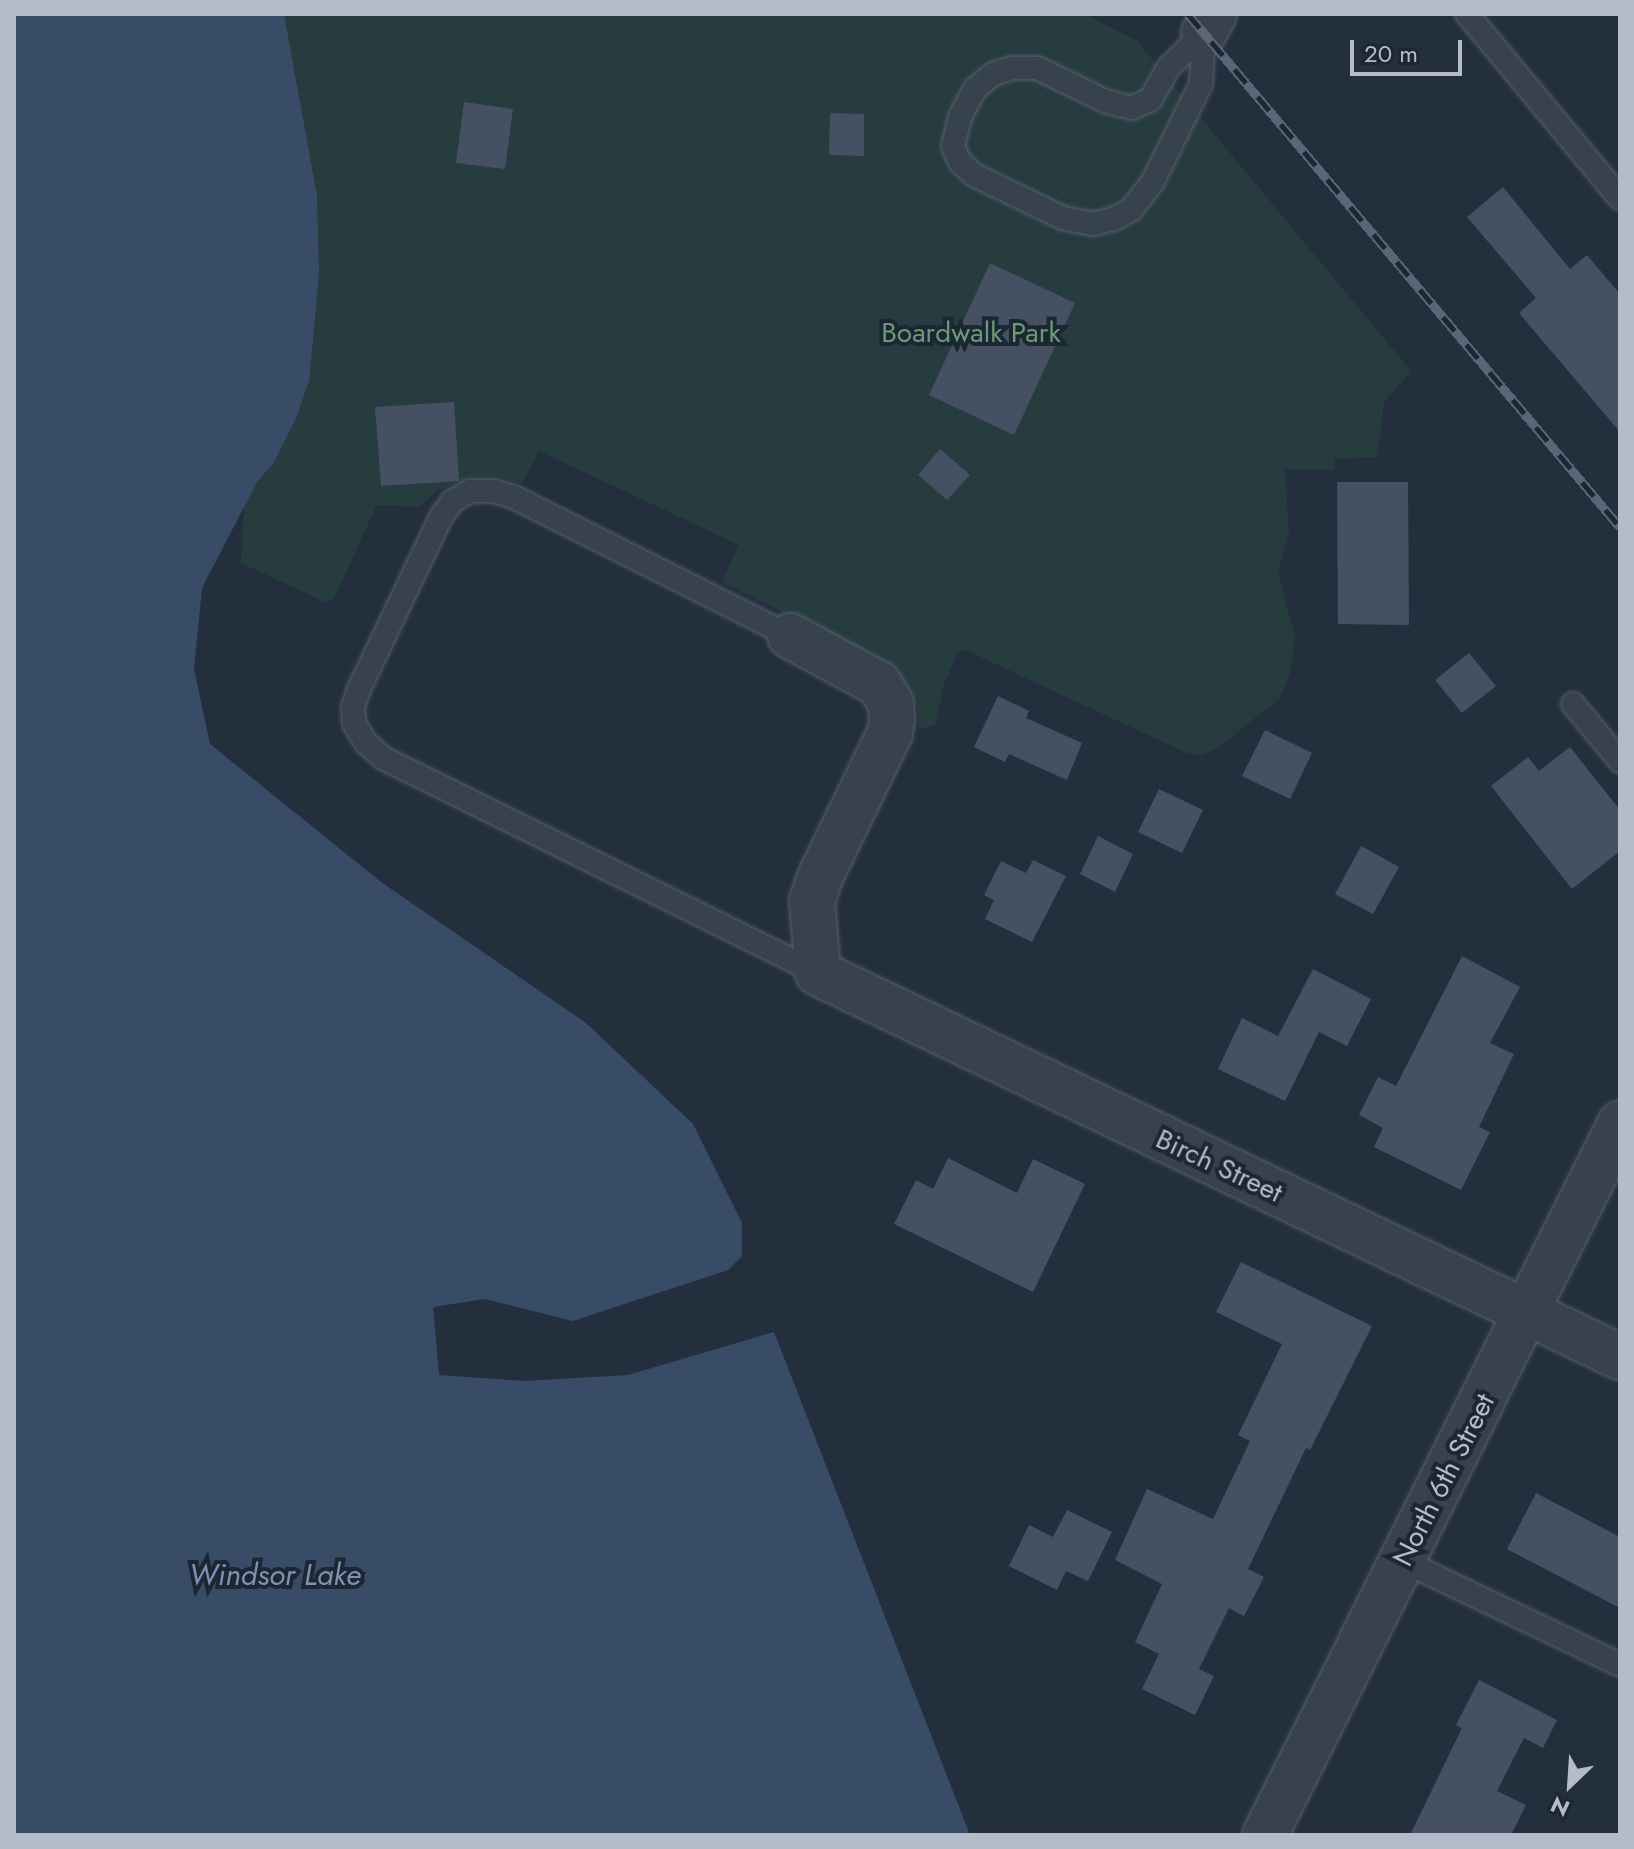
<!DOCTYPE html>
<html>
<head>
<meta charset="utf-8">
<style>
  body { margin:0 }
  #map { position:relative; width:1634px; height:1849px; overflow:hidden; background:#242f3e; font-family:Jost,sans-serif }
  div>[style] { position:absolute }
  .green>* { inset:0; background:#263c3f }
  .water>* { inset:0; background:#394c67 }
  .building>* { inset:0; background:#455162 }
  .roads { filter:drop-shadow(0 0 2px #565f6c) drop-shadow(0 0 2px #565f6c) }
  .service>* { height:22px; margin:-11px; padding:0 11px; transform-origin:11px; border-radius:11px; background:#38414e }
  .minor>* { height:44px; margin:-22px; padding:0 22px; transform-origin:22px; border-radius:22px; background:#38414e }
  .rail>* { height:9px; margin-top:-4.5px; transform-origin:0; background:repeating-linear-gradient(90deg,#1d2633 0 18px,#5a6575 0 36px); box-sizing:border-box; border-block:2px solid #5a6575 }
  span { translate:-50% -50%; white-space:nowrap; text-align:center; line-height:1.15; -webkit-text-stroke:8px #1d2633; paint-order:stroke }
  .park-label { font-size:28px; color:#6b9a76 }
  .street-label { font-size:28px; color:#b4bcc9 }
  .water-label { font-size:30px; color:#7c92b1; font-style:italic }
  .frame { position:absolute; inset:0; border:16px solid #b4bcc9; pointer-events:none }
  .north { position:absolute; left:1530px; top:1745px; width:80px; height:80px; -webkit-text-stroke:6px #1d2633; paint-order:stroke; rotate:205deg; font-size:22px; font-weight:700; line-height:32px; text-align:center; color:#b4bcc9 }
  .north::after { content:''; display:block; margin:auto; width:28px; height:36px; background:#b4bcc9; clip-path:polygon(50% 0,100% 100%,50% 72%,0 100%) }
  .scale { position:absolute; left:1350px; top:40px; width:112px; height:36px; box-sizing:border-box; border:4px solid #b4bcc9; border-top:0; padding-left:10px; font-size:24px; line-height:28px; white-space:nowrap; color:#b4bcc9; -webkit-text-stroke:6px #1d2633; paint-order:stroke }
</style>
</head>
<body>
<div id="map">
  <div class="green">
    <div style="clip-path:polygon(284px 14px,1084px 14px,1137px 41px,1411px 371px,1384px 402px,1377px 457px,1335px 459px,1335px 470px,1285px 470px,1289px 532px,1278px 572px,1295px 637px,1290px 674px,1279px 699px,1215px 750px,1201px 755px,1187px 753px,965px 650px,958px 653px,944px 684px,936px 724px,919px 730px,918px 709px,910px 691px,898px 674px,882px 661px,722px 582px,739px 545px,539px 451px,522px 484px,498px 476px,471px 477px,437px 491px,419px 507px,377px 505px,333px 600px,325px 602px,241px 563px,244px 506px,257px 482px,273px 464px,319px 273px,317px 195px)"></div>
  </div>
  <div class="water">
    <div style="clip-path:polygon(14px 14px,284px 14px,317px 195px,319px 273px,312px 350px,309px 381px,296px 418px,273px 464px,257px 482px,202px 588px,194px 669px,210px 744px,381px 882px,586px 1023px,693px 1124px,742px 1223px,742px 1256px,728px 1270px,573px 1321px,485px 1299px,433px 1307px,439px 1375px,525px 1381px,628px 1375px,774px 1332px,970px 1835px,14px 1835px)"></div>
  </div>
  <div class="building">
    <div style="clip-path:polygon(464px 102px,513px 109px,505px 169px,456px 163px)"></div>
    <div style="clip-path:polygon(830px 113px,864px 114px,864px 156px,829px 155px)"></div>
    <div style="clip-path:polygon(1503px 187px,1570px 269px,1587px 255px,1620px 294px,1620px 432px,1519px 313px,1536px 298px,1467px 217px)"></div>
    <div style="clip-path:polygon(990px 263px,1075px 303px,1014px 435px,929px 395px)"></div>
    <div style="clip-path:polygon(454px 402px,459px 481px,381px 486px,375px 407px)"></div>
    <div style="clip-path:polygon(940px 449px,970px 475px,947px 500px,918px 475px)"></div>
    <div style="clip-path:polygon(1337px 482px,1408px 482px,1409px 625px,1338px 624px)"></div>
    <div style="clip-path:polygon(1469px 653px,1496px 686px,1462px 713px,1435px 680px)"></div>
    <div style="clip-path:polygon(998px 696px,1029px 711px,1026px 718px,1082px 743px,1067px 780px,1009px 754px,1005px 762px,974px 747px)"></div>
    <div style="clip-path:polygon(1265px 730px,1312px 753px,1290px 799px,1242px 776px)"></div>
    <div style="clip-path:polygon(1570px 747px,1620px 810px,1620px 851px,1572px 889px,1491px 786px,1528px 757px,1539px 771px)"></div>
    <div style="clip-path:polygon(1159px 789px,1203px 810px,1182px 853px,1138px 832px)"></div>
    <div style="clip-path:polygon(1098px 836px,1133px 854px,1115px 892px,1080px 874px)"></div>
    <div style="clip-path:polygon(1361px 846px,1399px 867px,1373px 914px,1335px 894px)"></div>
    <div style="clip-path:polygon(1033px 860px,1066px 876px,1032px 942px,985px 919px,994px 900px,984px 895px,1001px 861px,1026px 873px)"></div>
    <div style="clip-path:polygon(1462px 956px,1520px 987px,1490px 1043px,1514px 1054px,1479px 1127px,1490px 1132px,1461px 1190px,1374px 1147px,1383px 1128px,1359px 1115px,1378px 1077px,1396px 1086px)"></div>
    <div style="clip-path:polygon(1313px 969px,1371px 999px,1347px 1046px,1319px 1032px,1285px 1101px,1218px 1069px,1242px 1018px,1278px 1036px)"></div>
    <div style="clip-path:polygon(948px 1158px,1017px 1193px,1033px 1159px,1085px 1184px,1033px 1292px,894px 1224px,916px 1180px,933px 1189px)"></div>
    <div style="clip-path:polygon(1241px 1262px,1372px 1326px,1310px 1450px,1306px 1448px,1248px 1569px,1264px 1577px,1244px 1616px,1229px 1608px,1199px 1669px,1214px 1676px,1195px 1715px,1142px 1689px,1159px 1654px,1135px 1642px,1162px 1584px,1115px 1560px,1147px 1489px,1213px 1519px,1250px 1441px,1238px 1435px,1282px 1344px,1216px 1312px)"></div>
    <div style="clip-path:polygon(1536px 1493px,1620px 1537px,1620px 1608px,1507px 1549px)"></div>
    <div style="clip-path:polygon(1067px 1510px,1112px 1532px,1088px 1581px,1066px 1571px,1057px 1590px,1009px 1566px,1029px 1525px,1053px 1537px)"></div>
    <div style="clip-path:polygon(1479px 1680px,1557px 1720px,1543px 1748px,1524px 1738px,1497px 1791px,1526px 1805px,1511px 1835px,1410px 1835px,1462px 1728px,1456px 1725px)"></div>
  </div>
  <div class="roads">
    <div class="service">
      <div style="left:1467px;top:14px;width:239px;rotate:50.3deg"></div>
      <div style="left:1204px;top:33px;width:51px;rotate:93.4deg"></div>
      <div style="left:1201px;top:84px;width:110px;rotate:116.3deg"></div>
      <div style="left:1152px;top:183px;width:34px;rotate:128deg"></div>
      <div style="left:1131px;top:210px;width:20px;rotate:153deg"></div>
      <div style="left:1113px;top:219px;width:21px;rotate:166deg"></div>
      <div style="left:1093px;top:224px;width:31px;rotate:-169deg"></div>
      <div style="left:1063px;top:218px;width:99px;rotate:-154.2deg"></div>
      <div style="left:974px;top:175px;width:19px;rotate:-137deg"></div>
      <div style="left:960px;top:162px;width:17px;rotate:-114deg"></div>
      <div style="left:953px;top:146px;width:30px;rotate:-76deg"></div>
      <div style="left:960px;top:117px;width:32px;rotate:-62deg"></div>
      <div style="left:975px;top:89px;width:23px;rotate:-40deg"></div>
      <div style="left:993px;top:74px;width:21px;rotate:-17deg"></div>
      <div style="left:1013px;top:68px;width:24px"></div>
      <div style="left:1037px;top:68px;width:76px;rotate:25.9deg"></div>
      <div style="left:1105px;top:101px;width:27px;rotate:15deg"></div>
      <div style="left:1131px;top:108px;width:21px;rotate:-23deg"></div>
      <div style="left:1150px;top:100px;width:38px;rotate:-60deg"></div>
      <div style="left:1169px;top:67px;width:49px;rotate:-44.2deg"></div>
      <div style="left:790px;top:636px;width:309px;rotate:-153.3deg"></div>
      <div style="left:514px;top:497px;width:21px;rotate:-163deg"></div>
      <div style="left:494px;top:491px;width:24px;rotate:180deg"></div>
      <div style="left:470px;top:491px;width:20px;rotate:150deg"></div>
      <div style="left:453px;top:501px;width:18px;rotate:128deg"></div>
      <div style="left:442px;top:515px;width:193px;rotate:115.5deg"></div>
      <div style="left:359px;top:689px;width:19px;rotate:108deg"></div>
      <div style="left:353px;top:707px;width:16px;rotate:86deg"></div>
      <div style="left:354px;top:723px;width:23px;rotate:59deg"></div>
      <div style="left:366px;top:743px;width:23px;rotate:41deg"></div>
      <div style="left:383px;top:758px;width:485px;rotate:26.3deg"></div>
      <div style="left:1573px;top:704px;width:74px;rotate:50.5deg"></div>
      <div style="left:1403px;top:1561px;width:241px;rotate:25.6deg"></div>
    </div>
    <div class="minor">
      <div style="left:1204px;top:33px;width:21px;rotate:-62deg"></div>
      <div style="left:790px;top:636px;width:101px;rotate:28.3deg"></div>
      <div style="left:879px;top:684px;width:23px;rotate:59deg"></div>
      <div style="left:891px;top:704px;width:15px;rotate:86deg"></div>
      <div style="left:892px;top:719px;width:14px;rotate:98deg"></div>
      <div style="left:890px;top:733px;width:158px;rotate:115.9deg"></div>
      <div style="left:821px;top:875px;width:28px;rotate:109deg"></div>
      <div style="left:812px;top:901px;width:72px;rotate:85.2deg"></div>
      <div style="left:818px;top:973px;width:889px;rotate:25.59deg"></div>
      <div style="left:1265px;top:1835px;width:795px;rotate:-63.47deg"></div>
    </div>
  </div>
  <div class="rail">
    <div style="left:1188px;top:14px;width:671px;rotate:49.9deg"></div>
  </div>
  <div class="park-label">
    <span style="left:971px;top:333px">Boardwalk Park</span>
  </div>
  <div class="street-label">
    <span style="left:1219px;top:1166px;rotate:25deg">Birch Street</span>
    <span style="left:1444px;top:1480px;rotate:-63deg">North 6th Street</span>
  </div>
  <div class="water-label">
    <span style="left:275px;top:1575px">Windsor Lake</span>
  </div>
  <div class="frame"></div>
  <div class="north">N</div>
  <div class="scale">20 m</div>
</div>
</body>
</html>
